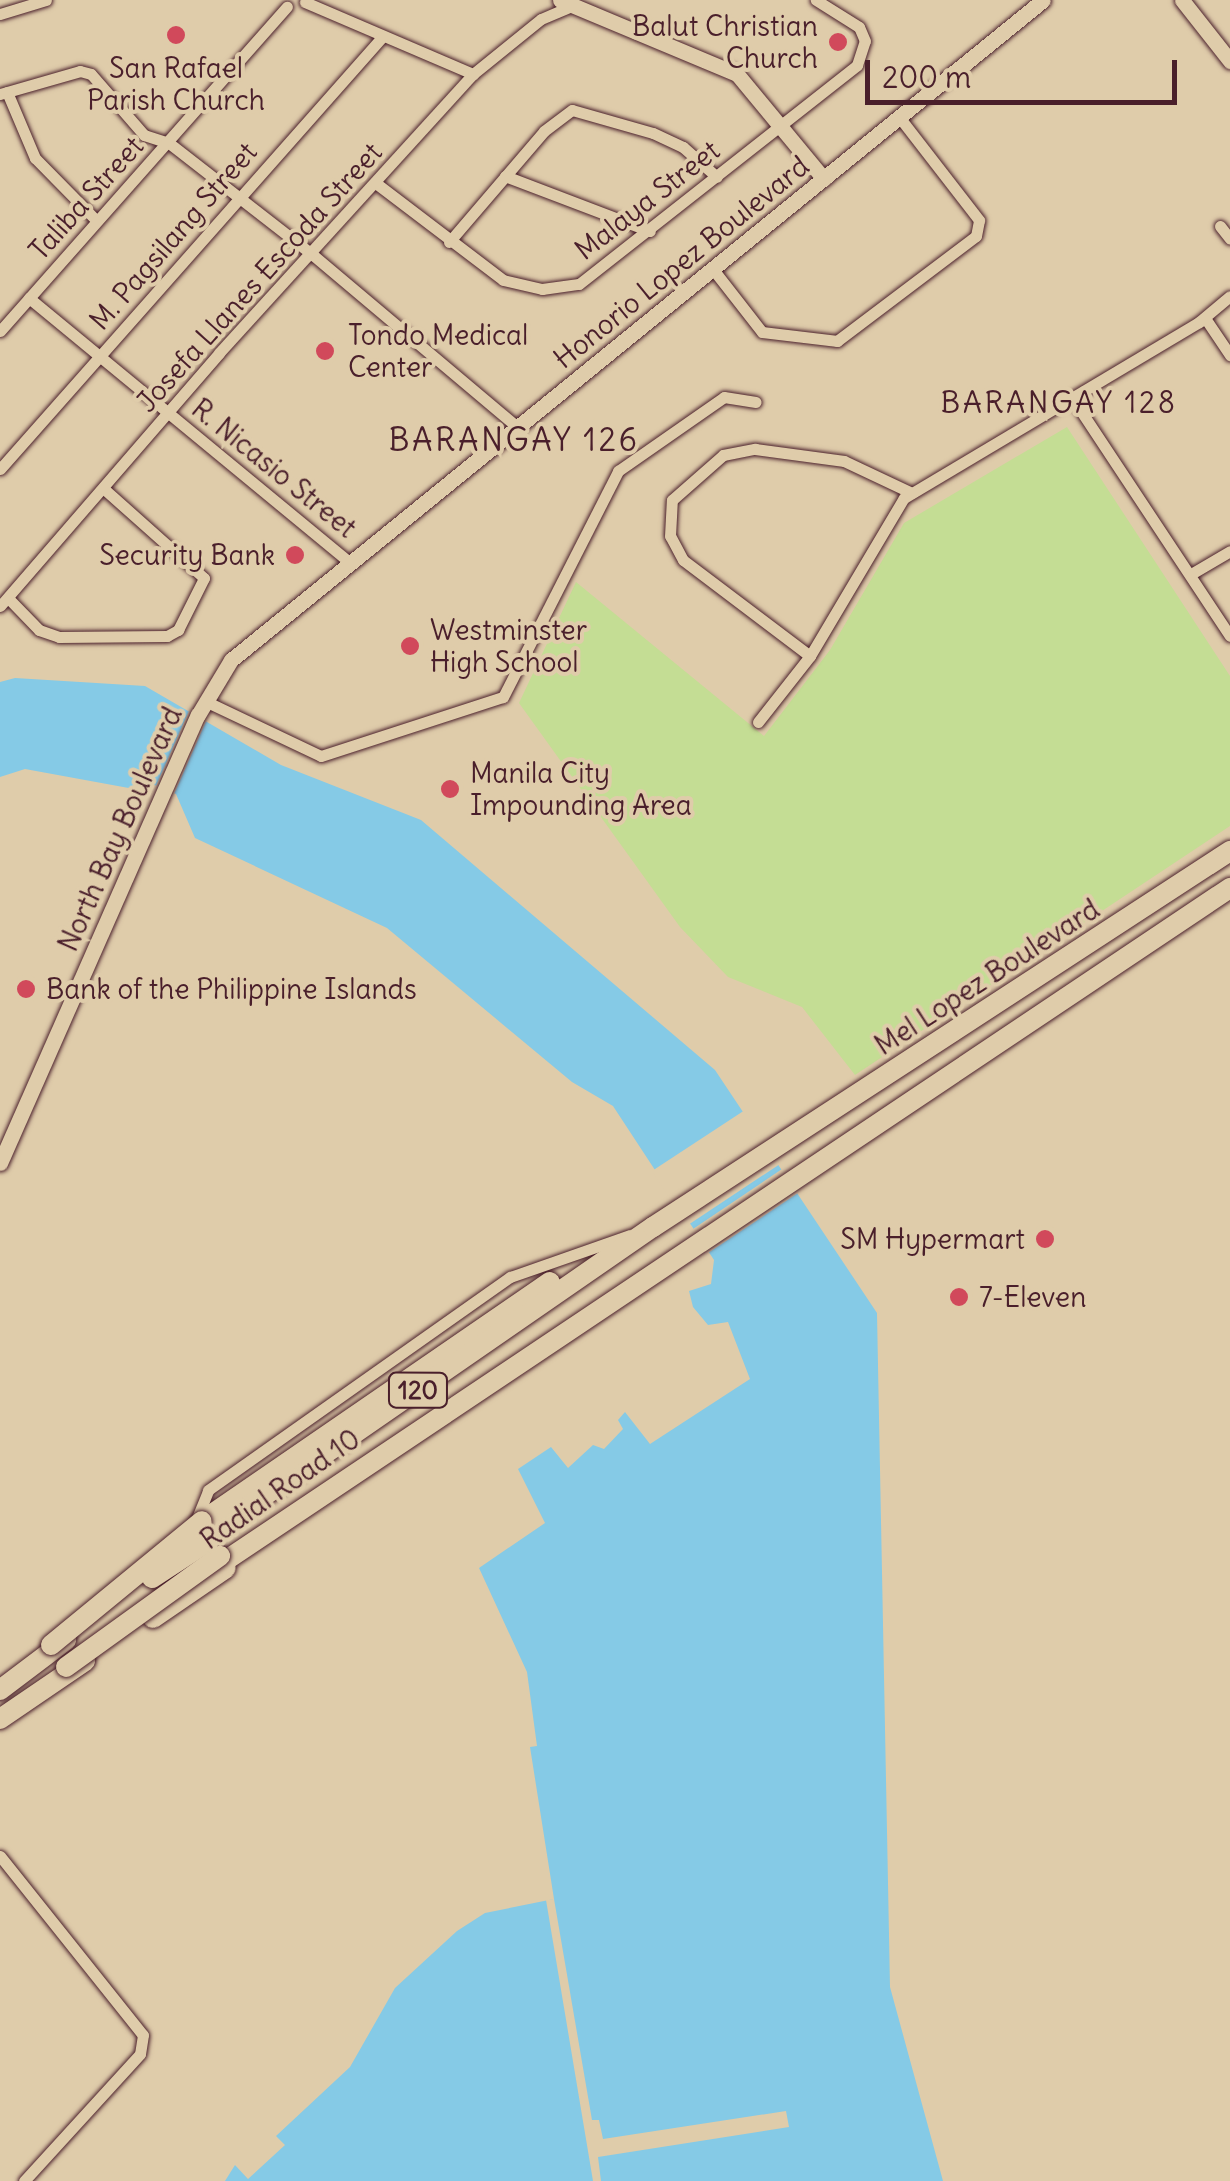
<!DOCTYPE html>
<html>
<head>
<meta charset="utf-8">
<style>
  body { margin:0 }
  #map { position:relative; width:1230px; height:2181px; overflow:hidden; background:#dfccaa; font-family:Delius,sans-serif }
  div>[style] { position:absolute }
  .green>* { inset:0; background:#c4dd94 }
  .water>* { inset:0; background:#85cae6 }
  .pier>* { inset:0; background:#dfccaa }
  .roads { filter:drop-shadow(0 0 2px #4a1f2b) drop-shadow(0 0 2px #4a1f2b) }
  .street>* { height:11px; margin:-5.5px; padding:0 5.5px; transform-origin:5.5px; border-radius:5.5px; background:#dfccaa }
  .secondary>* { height:15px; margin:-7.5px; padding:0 7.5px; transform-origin:7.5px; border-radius:7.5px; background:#dfccaa }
  .highway>* { height:20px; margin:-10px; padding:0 10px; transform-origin:10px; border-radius:10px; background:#dfccaa }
  .bridges { filter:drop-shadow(0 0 2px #4a1f2b) drop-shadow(0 0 2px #4a1f2b) }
  .highway-bridge>* { height:20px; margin:-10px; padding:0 10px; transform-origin:10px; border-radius:10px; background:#dfccaa }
  .dots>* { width:28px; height:28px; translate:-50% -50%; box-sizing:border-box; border:5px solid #dfccaa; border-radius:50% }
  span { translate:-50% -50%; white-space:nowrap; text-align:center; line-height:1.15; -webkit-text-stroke:8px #dfccaa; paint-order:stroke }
  .shield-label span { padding:2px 8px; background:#dfccaa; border:2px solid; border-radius:8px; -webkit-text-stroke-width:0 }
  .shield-label { font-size:25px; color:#4a1f2b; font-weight:700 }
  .poi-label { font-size:28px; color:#4a1f2b }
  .right { translate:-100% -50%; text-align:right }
  .left { translate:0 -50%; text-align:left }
  .street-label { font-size:28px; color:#4a1f2b }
  .neighbourhood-label { font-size:30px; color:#4a1f2b; letter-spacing:2.5px }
  .quarter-label { font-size:32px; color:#4a1f2b; letter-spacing:2.5px }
  .scale { position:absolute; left:865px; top:60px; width:312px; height:45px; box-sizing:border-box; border:5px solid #4a1f2b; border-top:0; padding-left:12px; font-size:30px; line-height:35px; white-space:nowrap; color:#4a1f2b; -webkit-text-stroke:8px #dfccaa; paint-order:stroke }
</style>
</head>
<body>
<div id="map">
  <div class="green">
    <div style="clip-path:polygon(1067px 427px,1230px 676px,1230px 826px,855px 1075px,802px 1007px,728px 977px,680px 927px,519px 703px,576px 582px,764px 736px,830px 650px,904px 523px)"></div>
  </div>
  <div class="water">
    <div style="clip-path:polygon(15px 678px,145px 686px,281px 765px,421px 820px,715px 1070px,877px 1313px,890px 1987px,943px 2181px,225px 2181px,235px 2165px,248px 2179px,285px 2145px,276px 2136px,350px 2067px,395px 1988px,457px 1931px,485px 1913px,554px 1899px,530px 1747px,537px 1746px,527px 1672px,479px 1568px,545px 1523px,518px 1469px,551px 1447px,568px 1468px,593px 1445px,604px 1449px,623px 1429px,618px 1420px,625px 1412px,650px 1444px,750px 1379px,728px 1322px,708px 1325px,693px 1307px,689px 1291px,711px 1284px,714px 1260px,613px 1106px,572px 1082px,387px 928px,195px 838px,176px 794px,152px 784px,145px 791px,25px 769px,0 777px,0 682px)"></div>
  </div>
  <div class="pier">
    <div style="clip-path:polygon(189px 711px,207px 719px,174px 794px,156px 786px)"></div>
    <div style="clip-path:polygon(745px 1110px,780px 1164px,688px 1225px,652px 1171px)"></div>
    <div style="clip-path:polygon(785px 1167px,801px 1191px,705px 1255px,690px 1231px)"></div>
    <div style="clip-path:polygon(554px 1899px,592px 2120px,599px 2120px,603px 2139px,786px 2111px,789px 2127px,598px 2157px,601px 2181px,593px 2181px,546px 1900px)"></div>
  </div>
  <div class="roads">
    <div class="street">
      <div style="left:305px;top:2px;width:183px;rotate:23.2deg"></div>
      <div style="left:0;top:14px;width:48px;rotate:-16.9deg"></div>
      <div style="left:7px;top:92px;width:72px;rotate:67deg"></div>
      <div style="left:35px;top:158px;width:88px;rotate:45.5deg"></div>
      <div style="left:0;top:94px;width:83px;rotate:-16deg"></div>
      <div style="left:80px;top:71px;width:11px;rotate:15deg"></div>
      <div style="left:91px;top:74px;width:81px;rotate:49deg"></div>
      <div style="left:144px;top:135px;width:26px;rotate:18deg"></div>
      <div style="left:169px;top:143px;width:182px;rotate:37.9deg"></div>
      <div style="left:313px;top:255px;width:265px;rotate:40.1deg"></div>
      <div style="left:505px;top:176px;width:155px;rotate:20.8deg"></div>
      <div style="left:377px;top:184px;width:158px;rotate:37.3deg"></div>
      <div style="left:503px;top:280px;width:40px;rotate:13deg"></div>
      <div style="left:542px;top:289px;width:37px;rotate:-8deg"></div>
      <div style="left:579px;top:284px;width:354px;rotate:-38.2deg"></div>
      <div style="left:857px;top:65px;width:25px;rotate:-72deg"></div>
      <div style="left:865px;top:41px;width:15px;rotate:-113deg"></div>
      <div style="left:859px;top:27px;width:51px;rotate:-147.9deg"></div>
      <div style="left:1220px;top:226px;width:16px;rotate:52deg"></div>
      <div style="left:449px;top:242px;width:146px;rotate:-49.4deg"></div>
      <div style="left:544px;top:131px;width:35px;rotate:-37deg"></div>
      <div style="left:572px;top:110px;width:84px;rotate:15.9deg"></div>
      <div style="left:653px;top:133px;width:33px;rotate:25deg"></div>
      <div style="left:683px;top:147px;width:45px;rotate:41.4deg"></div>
      <div style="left:712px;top:268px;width:81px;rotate:52deg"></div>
      <div style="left:762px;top:332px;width:76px;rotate:6.8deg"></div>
      <div style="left:837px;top:341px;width:174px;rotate:-37.1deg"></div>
      <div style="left:976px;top:236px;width:16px;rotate:-79deg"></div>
      <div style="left:979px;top:220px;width:130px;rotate:-127.8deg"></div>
      <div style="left:29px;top:298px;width:413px;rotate:39.5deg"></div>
      <div style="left:1205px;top:318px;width:45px;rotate:56deg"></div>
      <div style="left:0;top:331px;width:433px;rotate:-48.5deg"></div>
      <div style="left:1073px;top:399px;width:284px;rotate:56.5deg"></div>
      <div style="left:0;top:469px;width:578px;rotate:-48.51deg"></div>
      <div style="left:1191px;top:574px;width:45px;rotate:-30.5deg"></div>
      <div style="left:9px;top:599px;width:43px;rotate:45.9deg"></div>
      <div style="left:39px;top:630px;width:21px;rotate:19deg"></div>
      <div style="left:59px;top:637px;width:108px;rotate:-0.5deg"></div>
      <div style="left:167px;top:636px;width:13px;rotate:-29deg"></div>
      <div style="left:178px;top:630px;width:58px;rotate:-63.4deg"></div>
      <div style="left:204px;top:578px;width:134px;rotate:-138.3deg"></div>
      <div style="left:0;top:606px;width:335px;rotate:-49.1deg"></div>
      <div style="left:219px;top:353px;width:377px;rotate:-47.7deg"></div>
      <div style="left:473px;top:74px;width:87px;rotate:-39deg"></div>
      <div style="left:541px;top:19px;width:36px;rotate:-23deg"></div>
      <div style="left:810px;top:656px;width:159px;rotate:-142.9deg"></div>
      <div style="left:683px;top:560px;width:27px;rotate:-118deg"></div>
      <div style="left:670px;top:536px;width:36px;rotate:-87deg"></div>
      <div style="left:672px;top:500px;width:68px;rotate:-41.4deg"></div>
      <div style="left:723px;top:455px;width:33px;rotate:-11deg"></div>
      <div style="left:755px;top:449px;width:90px;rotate:7.7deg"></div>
      <div style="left:844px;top:461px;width:75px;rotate:25.2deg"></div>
      <div style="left:205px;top:701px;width:128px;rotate:25.4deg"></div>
      <div style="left:321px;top:756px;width:191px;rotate:-18deg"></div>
      <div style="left:503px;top:697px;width:254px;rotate:-63deg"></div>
      <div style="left:618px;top:471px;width:129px;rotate:-34.9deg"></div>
      <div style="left:724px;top:397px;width:32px;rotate:9deg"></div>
      <div style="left:758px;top:722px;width:84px;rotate:-51.8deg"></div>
      <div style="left:810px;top:656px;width:184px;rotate:-59.3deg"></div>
      <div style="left:904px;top:498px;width:344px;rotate:-30.8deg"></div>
      <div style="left:1199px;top:322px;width:40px;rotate:-40deg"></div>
      <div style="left:195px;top:1523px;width:35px;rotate:-68deg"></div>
      <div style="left:208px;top:1490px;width:370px;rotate:-35.2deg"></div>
      <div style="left:510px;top:1277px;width:127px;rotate:-19.3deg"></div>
      <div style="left:0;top:1856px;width:229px;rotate:51.4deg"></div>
      <div style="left:143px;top:2035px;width:19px;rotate:99deg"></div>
      <div style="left:140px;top:2054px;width:172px;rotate:132.4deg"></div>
    </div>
    <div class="secondary">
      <div style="left:560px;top:0;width:192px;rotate:22.7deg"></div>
      <div style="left:737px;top:74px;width:136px;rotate:50.4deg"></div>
      <div style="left:1182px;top:0;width:78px;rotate:51.8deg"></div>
      <div style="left:0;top:1163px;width:490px;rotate:-66.2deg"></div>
      <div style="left:198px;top:715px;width:64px;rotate:-59deg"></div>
      <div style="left:231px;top:660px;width:1046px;rotate:-39.1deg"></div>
    </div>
    <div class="highway">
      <div style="left:202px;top:1521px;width:422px;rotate:-34.5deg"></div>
      <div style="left:193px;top:1545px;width:559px;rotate:-34.66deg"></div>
      <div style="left:653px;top:1227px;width:689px;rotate:-33.09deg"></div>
      <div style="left:210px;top:1571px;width:1228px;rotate:-33.81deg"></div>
      <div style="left:153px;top:1618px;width:88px;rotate:-34.4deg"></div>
      <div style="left:0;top:1690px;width:83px;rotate:-37.1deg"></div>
      <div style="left:0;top:1719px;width:103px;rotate:-34.3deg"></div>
    </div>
  </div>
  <div class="bridges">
    <div class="highway-bridge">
      <div style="left:152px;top:1578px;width:68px;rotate:-33deg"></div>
      <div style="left:51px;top:1645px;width:195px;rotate:-39.4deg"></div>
      <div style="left:66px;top:1667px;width:190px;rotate:-35.8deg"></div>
    </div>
  </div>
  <div class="dots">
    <div style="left:176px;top:35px;background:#d1495b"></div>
    <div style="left:838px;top:42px;background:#d1495b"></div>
    <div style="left:325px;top:351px;background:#d1495b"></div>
    <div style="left:295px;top:555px;background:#d1495b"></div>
    <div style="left:410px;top:646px;background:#d1495b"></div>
    <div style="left:450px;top:789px;background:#d1495b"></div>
    <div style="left:26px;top:989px;background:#d1495b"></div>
    <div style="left:1045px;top:1239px;background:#d1495b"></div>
    <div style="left:959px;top:1297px;background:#d1495b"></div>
  </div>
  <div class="shield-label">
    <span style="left:418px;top:1390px">120</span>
  </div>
  <div class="poi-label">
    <span class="right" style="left:818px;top:42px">Balut Christian<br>Church</span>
    <span style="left:176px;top:84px">San Rafael<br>Parish Church</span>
    <span class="left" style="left:348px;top:351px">Tondo Medical<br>Center</span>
    <span class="right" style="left:275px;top:555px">Security Bank</span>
    <span class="left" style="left:430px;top:646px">Westminster<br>High School</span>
    <span class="left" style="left:470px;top:789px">Manila City<br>Impounding Area</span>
    <span class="left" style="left:46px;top:989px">Bank of the Philippine Islands</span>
    <span class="right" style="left:1025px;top:1239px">SM Hypermart</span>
    <span class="left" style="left:979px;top:1297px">7-Eleven</span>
  </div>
  <div class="street-label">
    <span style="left:86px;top:198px;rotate:-48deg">Taliba Street</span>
    <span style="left:647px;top:200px;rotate:-38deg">Malaya Street</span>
    <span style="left:173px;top:236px;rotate:-49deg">M. Pagsilang Street</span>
    <span style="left:681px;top:262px;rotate:-39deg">Honorio Lopez Boulevard</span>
    <span style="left:259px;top:277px;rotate:-48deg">Josefa Llanes Escoda Street</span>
    <span style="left:274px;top:468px;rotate:39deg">R. Nicasio Street</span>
    <span style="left:120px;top:829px;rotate:-66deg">North Bay Boulevard</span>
    <span style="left:987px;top:977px;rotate:-33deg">Mel Lopez Boulevard</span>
    <span style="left:280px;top:1489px;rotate:-35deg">Radial Road 10</span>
  </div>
  <div class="neighbourhood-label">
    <span style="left:1059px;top:402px">BARANGAY 128</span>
  </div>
  <div class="quarter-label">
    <span style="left:514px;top:440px">BARANGAY 126</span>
  </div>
  <div class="scale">200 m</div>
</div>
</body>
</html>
